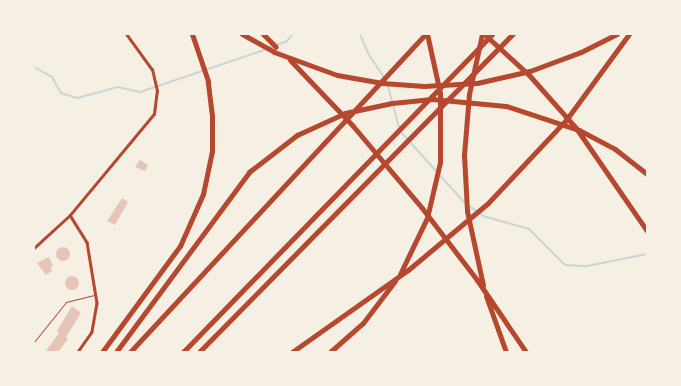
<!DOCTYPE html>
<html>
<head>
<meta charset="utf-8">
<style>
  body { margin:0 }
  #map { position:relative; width:681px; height:386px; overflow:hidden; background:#f6efe4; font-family:Mulish,sans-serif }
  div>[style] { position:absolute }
  .stream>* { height:2px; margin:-1px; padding:0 1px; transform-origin:1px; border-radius:1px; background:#c9d6d2 }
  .building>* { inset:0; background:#e6c5b7 }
  .round { border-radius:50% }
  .service>* { height:1px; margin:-0.5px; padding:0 0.5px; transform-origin:0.5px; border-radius:0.5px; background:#b5482f }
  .minor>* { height:2.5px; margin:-1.25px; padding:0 1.25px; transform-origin:1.25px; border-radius:1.25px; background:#b5482f }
  .motorway>* { height:5px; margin:-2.5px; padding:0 2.5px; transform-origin:2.5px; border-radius:2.5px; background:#b5482f }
  span { translate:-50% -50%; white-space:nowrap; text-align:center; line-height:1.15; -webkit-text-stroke:4.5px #f6efe4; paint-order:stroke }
  .frame { position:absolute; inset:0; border:35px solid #f6efe4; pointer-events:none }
</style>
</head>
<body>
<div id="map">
  <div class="stream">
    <div style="left:360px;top:34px;width:23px;rotate:67deg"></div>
    <div style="left:369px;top:55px;width:27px;rotate:56deg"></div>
    <div style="left:34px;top:67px;width:21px;rotate:29deg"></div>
    <div style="left:52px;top:77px;width:18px;rotate:61deg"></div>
    <div style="left:61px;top:93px;width:17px;rotate:17deg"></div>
    <div style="left:77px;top:98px;width:42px;rotate:-15deg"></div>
    <div style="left:118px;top:87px;width:23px;rotate:13deg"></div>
    <div style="left:140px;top:92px;width:128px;rotate:-18.7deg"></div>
    <div style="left:261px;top:51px;width:28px;rotate:-21deg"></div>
    <div style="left:287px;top:41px;width:9px;rotate:-49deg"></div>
    <div style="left:388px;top:86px;width:47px;rotate:75.1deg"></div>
    <div style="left:400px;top:131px;width:96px;rotate:48deg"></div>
    <div style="left:468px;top:205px;width:19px;rotate:36deg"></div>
    <div style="left:483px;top:216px;width:48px;rotate:15.8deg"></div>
    <div style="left:529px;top:229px;width:51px;rotate:45deg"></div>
    <div style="left:565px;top:265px;width:22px;rotate:3deg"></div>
    <div style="left:587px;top:266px;width:61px;rotate:-11.3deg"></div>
  </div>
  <div class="building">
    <div style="clip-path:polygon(140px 160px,148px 165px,145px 171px,135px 167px)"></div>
    <div style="clip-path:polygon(122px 198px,128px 202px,115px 225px,107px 221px)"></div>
    <div class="round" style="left:56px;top:247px;width:14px;height:14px"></div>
    <div style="clip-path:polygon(49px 257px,53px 266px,50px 268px,52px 271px,46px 275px,37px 263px)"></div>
    <div class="round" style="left:65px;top:276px;width:14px;height:14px"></div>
    <div style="clip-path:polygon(72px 306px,81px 313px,66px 337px,68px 339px,58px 352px,45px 352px,59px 333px,57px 331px)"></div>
  </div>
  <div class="service">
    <div style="left:34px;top:342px;width:51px;rotate:-51.3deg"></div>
    <div style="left:66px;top:302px;width:30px;rotate:-14deg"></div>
  </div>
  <div class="minor">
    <div style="left:70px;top:215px;width:32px;rotate:58deg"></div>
    <div style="left:87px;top:242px;width:62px;rotate:80.7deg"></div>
    <div style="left:97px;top:303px;width:29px;rotate:100deg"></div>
    <div style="left:92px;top:332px;width:24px;rotate:125deg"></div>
    <div style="left:34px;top:248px;width:49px;rotate:-42.5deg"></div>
    <div style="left:70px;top:215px;width:131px;rotate:-50.3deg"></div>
    <div style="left:154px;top:114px;width:23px;rotate:-83deg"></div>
    <div style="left:157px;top:91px;width:22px;rotate:-103deg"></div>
    <div style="left:152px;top:70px;width:44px;rotate:-125.8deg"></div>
  </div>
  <div class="motorway">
    <div style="left:242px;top:34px;width:37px;rotate:29deg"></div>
    <div style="left:274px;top:52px;width:67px;rotate:20.1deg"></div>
    <div style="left:337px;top:75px;width:46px;rotate:10.1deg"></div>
    <div style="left:382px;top:83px;width:42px;rotate:4.1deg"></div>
    <div style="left:424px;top:86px;width:53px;rotate:-3.2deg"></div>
    <div style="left:477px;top:83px;width:54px;rotate:-12.8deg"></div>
    <div style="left:530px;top:71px;width:54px;rotate:-20.4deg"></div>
    <div style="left:581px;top:52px;width:40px;rotate:-26.6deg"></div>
    <div style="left:263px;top:34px;width:18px;rotate:45deg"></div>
    <div style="left:482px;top:34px;width:61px;rotate:102.2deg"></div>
    <div style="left:469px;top:94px;width:61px;rotate:94.7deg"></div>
    <div style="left:464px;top:155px;width:56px;rotate:86.9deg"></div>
    <div style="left:467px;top:211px;width:76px;rotate:77.8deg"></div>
    <div style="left:484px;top:34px;width:61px;rotate:42.3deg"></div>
    <div style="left:529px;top:75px;width:71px;rotate:48.4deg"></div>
    <div style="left:576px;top:128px;width:125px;rotate:55.4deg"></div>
    <div style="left:290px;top:60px;width:91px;rotate:46.3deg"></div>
    <div style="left:353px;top:126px;width:107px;rotate:49.9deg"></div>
    <div style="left:422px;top:208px;width:91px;rotate:52.6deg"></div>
    <div style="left:477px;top:280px;width:87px;rotate:55.8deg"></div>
    <div style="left:400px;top:274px;width:62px;rotate:-64.3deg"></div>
    <div style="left:427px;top:218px;width:57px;rotate:-76.9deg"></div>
    <div style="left:440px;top:162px;width:69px;rotate:-90deg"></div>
    <div style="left:440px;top:93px;width:60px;rotate:-102.4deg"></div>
    <div style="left:486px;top:296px;width:59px;rotate:70.3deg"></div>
    <div style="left:102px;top:352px;width:132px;rotate:-53.7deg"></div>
    <div style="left:180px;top:246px;width:57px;rotate:-66.1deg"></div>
    <div style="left:203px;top:194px;width:44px;rotate:-78.2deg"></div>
    <div style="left:212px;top:151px;width:35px;rotate:-90deg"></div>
    <div style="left:212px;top:116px;width:35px;rotate:-97deg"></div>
    <div style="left:208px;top:81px;width:50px;rotate:-108.8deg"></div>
    <div style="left:116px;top:352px;width:224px;rotate:-53.5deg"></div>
    <div style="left:249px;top:172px;width:61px;rotate:-37.6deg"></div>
    <div style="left:297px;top:135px;width:53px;rotate:-24.6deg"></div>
    <div style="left:345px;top:113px;width:48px;rotate:-12deg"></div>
    <div style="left:392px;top:103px;width:40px;rotate:-5.7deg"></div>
    <div style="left:432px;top:99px;width:74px;rotate:5.4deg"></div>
    <div style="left:506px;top:106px;width:77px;rotate:18.2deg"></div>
    <div style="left:579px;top:130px;width:41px;rotate:27.8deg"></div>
    <div style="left:615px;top:149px;width:41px;rotate:38deg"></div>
    <div style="left:130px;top:352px;width:434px;rotate:-47.1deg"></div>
    <div style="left:183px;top:352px;width:443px;rotate:-45.8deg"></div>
    <div style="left:199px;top:352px;width:447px;rotate:-45.4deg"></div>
    <div style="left:292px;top:352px;width:142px;rotate:-35.3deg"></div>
    <div style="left:408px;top:270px;width:104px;rotate:-39.9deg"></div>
    <div style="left:488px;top:203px;width:114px;rotate:-46.8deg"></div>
    <div style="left:566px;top:120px;width:107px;rotate:-53.8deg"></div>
    <div style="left:330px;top:352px;width:44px;rotate:-41.3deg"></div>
    <div style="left:363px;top:323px;width:53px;rotate:-52.7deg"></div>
  </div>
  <div class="frame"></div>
</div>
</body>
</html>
